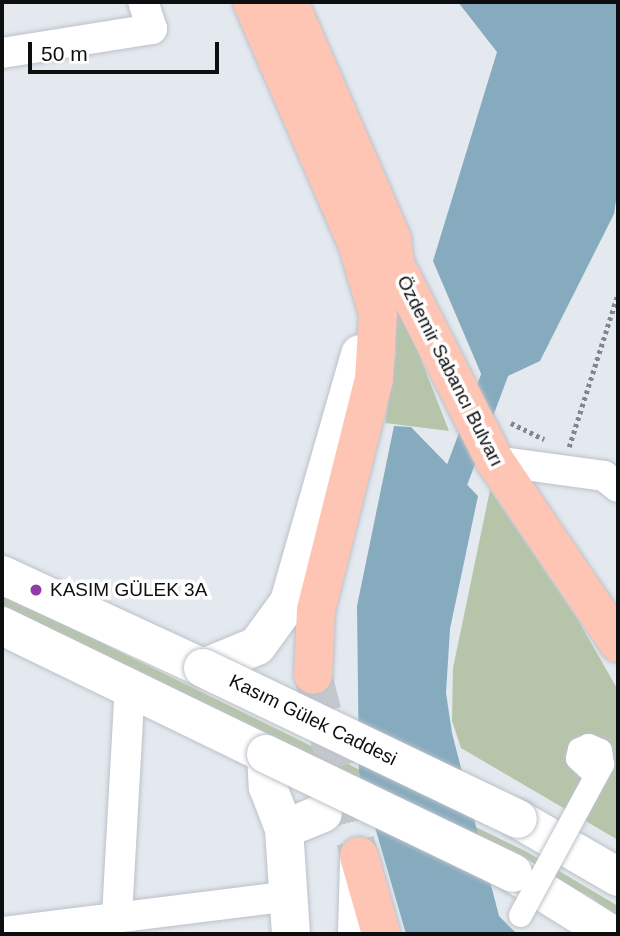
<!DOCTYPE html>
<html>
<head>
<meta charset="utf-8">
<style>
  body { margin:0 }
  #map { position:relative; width:620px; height:936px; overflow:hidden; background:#e4e9f0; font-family:Arial,sans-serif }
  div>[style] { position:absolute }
  .green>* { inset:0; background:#b6c5a9 }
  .water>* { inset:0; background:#87abbe }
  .canal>* { height:26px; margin:-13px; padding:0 13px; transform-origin:13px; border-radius:13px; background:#87abbe }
  .primary-tunnel>* { height:38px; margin-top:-19px; transform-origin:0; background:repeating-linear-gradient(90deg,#c4c8ce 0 38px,transparent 0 57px) }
  .path>* { height:4.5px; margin-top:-2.25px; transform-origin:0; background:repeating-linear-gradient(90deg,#83878b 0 3.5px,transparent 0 7px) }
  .roads { filter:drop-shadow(0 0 2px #bcc1c8) drop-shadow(0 0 2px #bcc1c8) }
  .minor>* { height:30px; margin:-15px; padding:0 15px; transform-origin:15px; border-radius:15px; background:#fff }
  .secondary>* { height:38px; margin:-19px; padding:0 19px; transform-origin:19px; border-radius:19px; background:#fff }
  .primary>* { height:38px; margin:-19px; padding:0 19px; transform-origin:19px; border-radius:19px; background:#fec5b4 }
  .bridges { filter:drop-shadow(0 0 2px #bcc1c8) drop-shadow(0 0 2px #bcc1c8) }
  .pedestrian-bridge>* { height:23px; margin:-11.5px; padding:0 11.5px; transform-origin:11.5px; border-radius:11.5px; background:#fff }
  .secondary-bridge>* { height:38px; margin:-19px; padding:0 19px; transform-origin:19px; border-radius:19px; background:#fff }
  .dots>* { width:19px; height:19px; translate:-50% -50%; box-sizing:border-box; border:4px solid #fff; border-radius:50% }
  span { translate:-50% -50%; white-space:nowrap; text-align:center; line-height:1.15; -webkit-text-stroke:7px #fff; paint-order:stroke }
  .street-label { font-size:19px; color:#0d0e10 }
  .poi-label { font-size:19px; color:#0d0e10 }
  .left { translate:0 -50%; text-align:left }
  .frame { position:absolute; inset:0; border:4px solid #0d0e10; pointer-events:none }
  .scale { position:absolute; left:28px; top:42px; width:191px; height:32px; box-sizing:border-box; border:4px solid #0d0e10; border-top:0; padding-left:9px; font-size:21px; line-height:24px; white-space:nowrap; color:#0d0e10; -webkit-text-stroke:5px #fff; paint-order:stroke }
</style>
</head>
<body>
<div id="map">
  <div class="green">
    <div style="clip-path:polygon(399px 303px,449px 431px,385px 423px,396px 352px,389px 305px)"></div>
    <div style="clip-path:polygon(490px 490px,578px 620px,618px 690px,618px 840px,461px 748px,452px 721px,453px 668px)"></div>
    <div style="clip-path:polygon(2px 594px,527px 852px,618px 906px,618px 918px,592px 898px,516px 856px,2px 605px)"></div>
  </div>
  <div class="water">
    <div style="clip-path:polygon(458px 2px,618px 2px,618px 187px,614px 214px,540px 361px,497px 381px,482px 376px,433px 261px,497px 52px)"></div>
    <div style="clip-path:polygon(394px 426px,411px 427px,478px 496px,450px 629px,446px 693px,452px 733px,499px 916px,517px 934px,406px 934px,359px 772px,357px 606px)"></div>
  </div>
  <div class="canal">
    <div style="left:445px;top:507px;width:171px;rotate:-69.4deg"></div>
  </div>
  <div class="primary-tunnel">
    <div style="left:313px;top:675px;width:187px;rotate:75.7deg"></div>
  </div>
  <div class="path">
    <div style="left:511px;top:423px;width:37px;rotate:26deg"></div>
    <div style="left:569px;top:447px;width:162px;rotate:-72.3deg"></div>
  </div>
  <div class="roads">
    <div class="minor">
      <div style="left:2px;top:53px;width:152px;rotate:-9.1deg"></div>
      <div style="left:152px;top:29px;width:28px;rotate:-108deg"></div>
      <div style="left:495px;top:461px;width:110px;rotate:7.8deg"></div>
      <div style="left:604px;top:476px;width:18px;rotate:38deg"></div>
      <div style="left:117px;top:916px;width:229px;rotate:-86.8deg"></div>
      <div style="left:2px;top:932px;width:289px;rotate:-7.1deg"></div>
    </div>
    <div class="secondary">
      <div style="left:2px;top:575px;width:221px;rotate:24.8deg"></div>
      <div style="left:203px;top:668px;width:58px;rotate:-22.2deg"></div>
      <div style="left:257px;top:646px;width:54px;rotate:-54deg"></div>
      <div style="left:289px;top:602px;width:258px;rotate:-74deg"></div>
      <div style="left:2px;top:626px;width:293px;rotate:25.9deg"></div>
      <div style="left:266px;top:754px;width:33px;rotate:87deg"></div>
      <div style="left:268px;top:787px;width:45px;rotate:69.1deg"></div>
      <div style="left:284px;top:829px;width:105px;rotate:86.2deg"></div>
      <div style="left:518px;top:819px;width:116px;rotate:30.1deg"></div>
      <div style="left:284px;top:829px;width:42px;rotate:-22.3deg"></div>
      <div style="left:513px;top:873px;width:115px;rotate:31.9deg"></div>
      <div style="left:357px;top:934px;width:72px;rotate:-88.4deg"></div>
    </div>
    <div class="primary">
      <div style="left:252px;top:2px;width:263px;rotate:66.5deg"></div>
      <div style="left:357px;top:243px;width:74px;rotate:73.5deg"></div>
      <div style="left:378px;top:314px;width:65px;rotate:93.5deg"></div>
      <div style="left:374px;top:379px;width:238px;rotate:104.1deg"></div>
      <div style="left:316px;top:610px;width:65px;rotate:92.6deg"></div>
      <div style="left:289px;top:2px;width:258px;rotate:66.5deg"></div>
      <div style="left:392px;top:239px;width:25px;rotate:83deg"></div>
      <div style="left:395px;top:264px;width:221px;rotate:63.1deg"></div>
      <div style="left:495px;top:461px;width:220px;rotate:55.9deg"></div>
      <div style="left:359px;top:856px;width:81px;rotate:74.2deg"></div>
    </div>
  </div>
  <div class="bridges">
    <div class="pedestrian-bridge">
      <div style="left:520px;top:915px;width:172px;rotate:-61.5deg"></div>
      <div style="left:602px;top:764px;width:14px;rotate:-98deg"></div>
      <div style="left:600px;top:750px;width:13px;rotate:-157deg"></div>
      <div style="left:588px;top:745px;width:10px;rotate:156deg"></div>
      <div style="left:579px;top:749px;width:9px;rotate:103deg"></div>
      <div style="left:577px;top:758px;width:19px;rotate:43deg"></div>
    </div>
    <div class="secondary-bridge">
      <div style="left:203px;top:668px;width:349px;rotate:25.6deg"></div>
      <div style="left:266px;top:754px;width:274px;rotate:25.7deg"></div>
    </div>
  </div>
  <div class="dots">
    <div style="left:36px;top:590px;background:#923aa6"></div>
  </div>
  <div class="street-label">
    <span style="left:450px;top:371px;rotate:63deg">Özdemir Sabancı Bulvarı</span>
    <span style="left:313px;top:720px;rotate:26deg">Kasım Gülek Caddesi</span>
  </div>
  <div class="poi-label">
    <span class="left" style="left:50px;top:590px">KASIM GÜLEK 3A</span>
  </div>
  <div class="frame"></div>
  <div class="scale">50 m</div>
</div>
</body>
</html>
